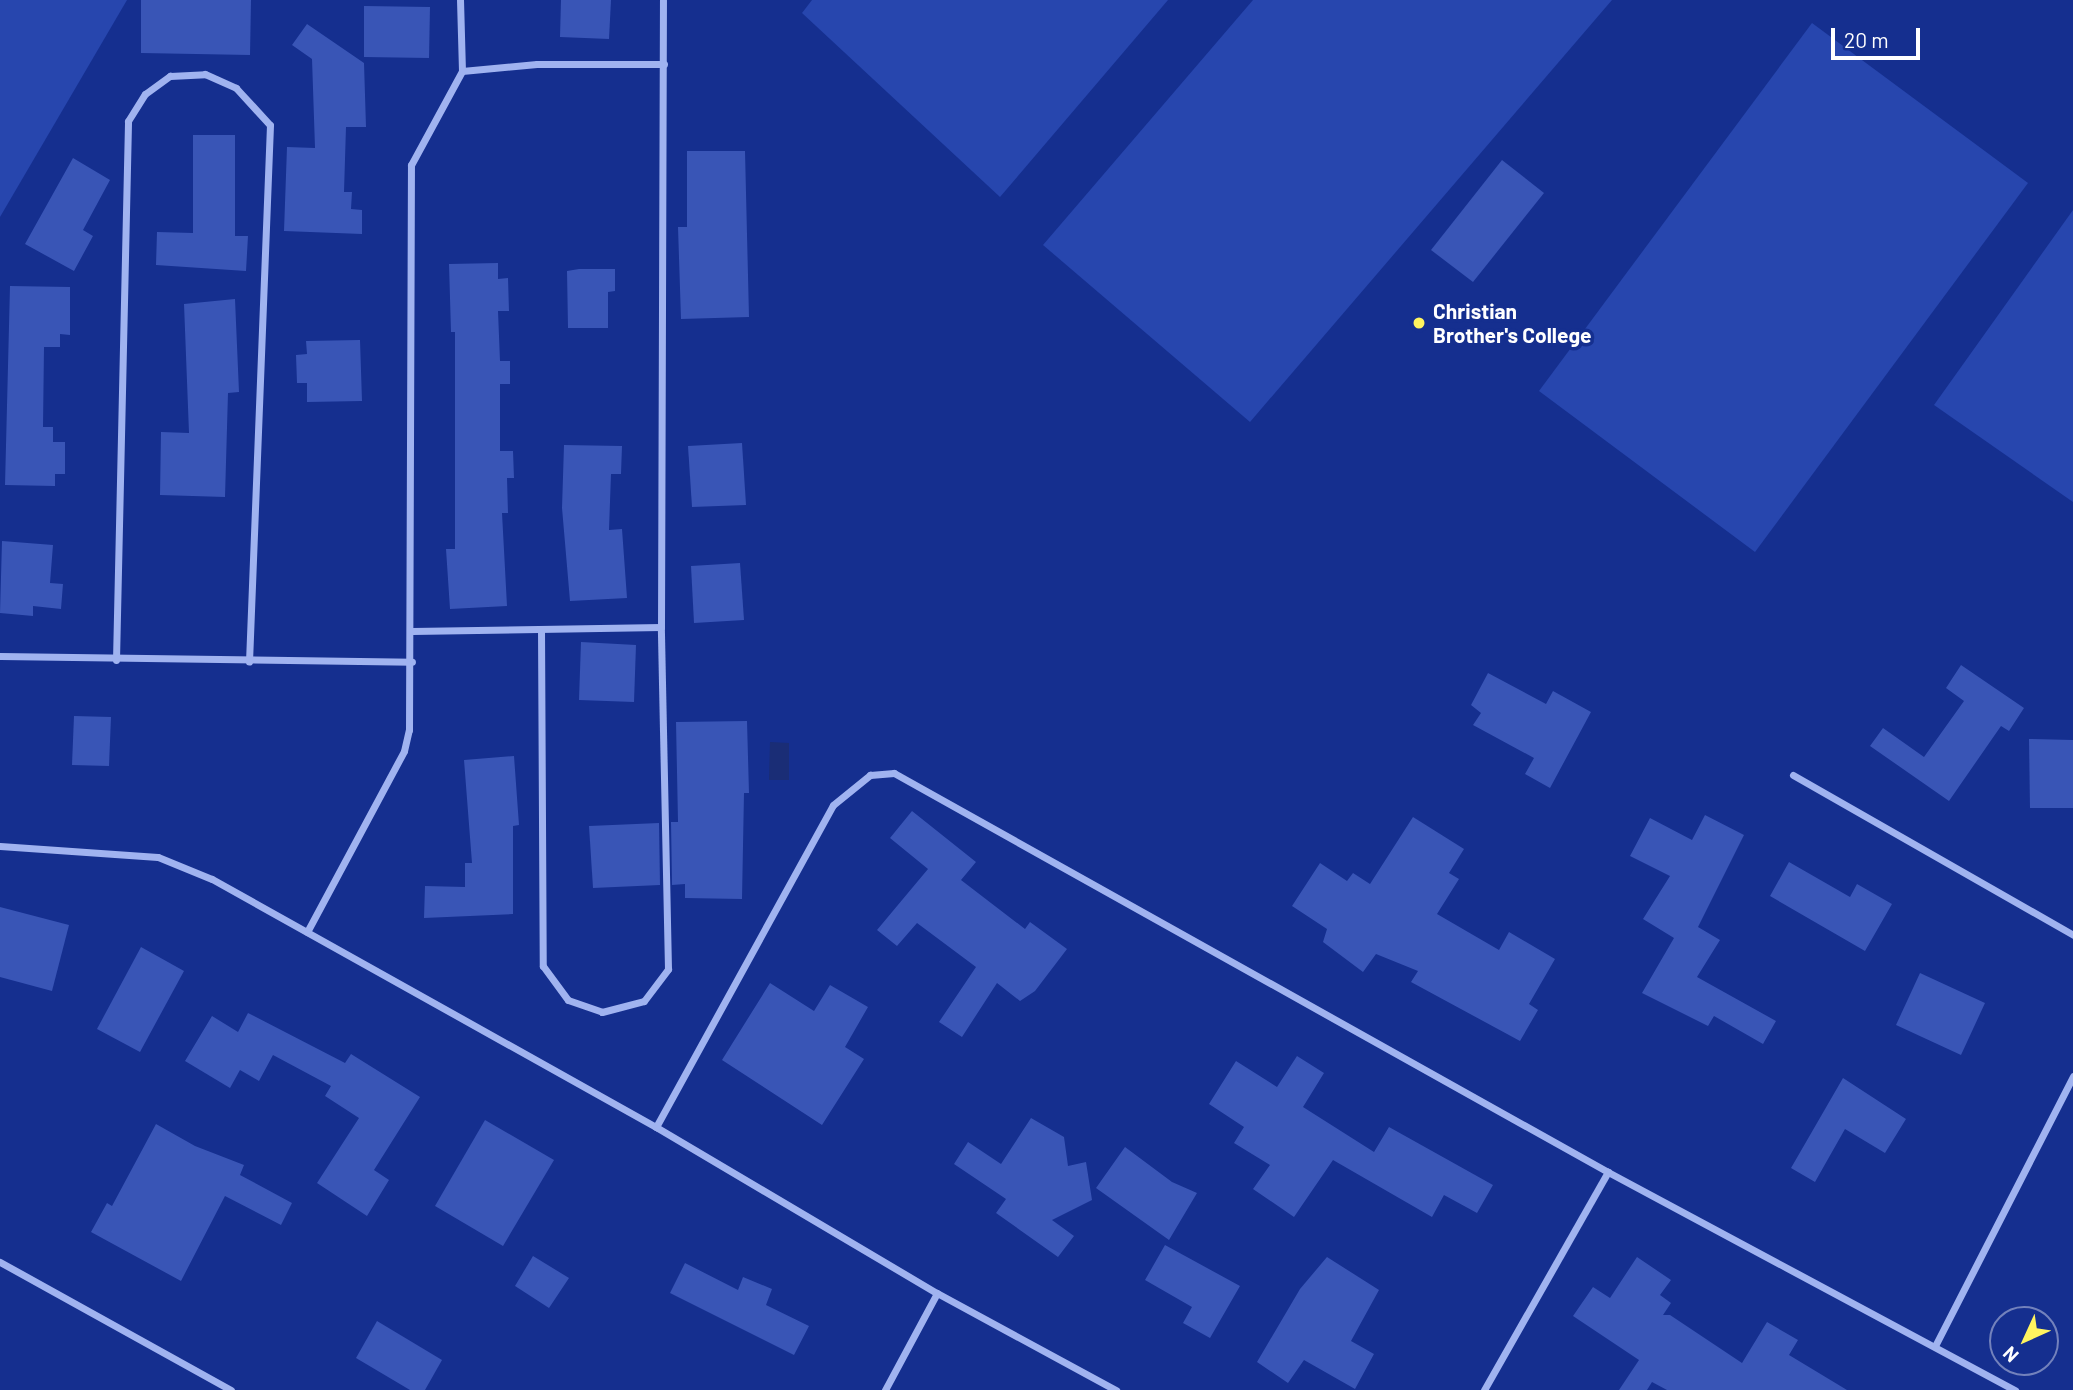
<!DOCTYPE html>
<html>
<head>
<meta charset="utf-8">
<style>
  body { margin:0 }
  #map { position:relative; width:2073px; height:1390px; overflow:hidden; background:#152f8f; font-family:Barlow,sans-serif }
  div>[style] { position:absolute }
  .green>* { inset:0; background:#2746ae }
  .water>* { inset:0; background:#1a2d76 }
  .building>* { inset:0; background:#3955b6 }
  .minor>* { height:7px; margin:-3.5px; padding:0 3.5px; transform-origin:3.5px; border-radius:3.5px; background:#a0b3f0 }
  .dots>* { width:19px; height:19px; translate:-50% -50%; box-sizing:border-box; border:4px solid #152f8f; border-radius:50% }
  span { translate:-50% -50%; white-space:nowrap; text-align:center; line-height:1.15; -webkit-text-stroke:7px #152f8f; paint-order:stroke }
  .poi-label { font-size:21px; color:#fff; font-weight:700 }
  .left { translate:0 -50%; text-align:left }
  .north { position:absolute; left:1989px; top:1306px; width:70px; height:70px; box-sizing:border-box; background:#152f8f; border:2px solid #7382bc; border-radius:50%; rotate:225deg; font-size:19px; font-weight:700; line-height:28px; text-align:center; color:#fff }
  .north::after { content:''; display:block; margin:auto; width:24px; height:32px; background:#fff45f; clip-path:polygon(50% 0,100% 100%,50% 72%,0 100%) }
  .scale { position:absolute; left:1831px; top:28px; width:89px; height:32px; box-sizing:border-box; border:4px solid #fff; border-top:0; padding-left:9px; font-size:21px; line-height:24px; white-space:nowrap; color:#fff; -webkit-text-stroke:5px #152f8f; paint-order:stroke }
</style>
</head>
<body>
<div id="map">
  <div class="green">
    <div style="clip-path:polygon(0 0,127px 0,0 217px)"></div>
    <div style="clip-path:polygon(812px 0,1168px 0,1000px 197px,802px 13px)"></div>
    <div style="clip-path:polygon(1253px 0,1612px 0,1250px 422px,1043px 245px)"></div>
    <div style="clip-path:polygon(1812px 23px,2028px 183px,1755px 552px,1539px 391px)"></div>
    <div style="clip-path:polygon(2073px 210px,2073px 502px,1934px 405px)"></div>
  </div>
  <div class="water">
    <div style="clip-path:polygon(770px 742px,789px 743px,789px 780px,769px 780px)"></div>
  </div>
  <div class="building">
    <div style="clip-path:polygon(141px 0,251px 0,250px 55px,141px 53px)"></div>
    <div style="clip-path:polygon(561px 0,611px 0,609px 39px,560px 37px)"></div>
    <div style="clip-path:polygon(364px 6px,430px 7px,429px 58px,364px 57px)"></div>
    <div style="clip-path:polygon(307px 24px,364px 63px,366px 127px,346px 127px,344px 192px,352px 192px,351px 209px,362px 210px,362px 234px,284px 231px,287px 147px,315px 148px,312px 59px,292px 45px)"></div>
    <div style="clip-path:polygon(193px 135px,235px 135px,235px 236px,248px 236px,246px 271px,156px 265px,157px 232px,193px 233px)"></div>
    <div style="clip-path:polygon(687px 151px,745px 151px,749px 317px,681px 319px,678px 227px,687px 227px)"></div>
    <div style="clip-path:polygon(73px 158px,110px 180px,83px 230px,93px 236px,74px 271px,25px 244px)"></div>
    <div style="clip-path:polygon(1502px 160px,1544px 193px,1473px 282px,1431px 250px)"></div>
    <div style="clip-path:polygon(498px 263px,498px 279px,508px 278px,509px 311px,498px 311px,500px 361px,510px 361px,510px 384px,500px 384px,500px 451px,513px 451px,514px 478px,507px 478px,508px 513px,502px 513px,507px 606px,450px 609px,446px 549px,455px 549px,455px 332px,451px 332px,449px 264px)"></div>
    <div style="clip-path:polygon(579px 269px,615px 269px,615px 291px,608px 292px,608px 328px,568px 328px,567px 271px)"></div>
    <div style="clip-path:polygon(10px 286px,70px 287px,70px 335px,60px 334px,60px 347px,44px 347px,43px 427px,53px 427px,53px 442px,65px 442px,65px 474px,55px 474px,55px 486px,5px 485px)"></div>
    <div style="clip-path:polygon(235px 299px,239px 392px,228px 393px,225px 497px,160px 495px,161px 432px,189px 433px,184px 304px)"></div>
    <div style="clip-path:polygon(360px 340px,362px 401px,307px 402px,307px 383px,297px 383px,296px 355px,307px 354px,306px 341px)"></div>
    <div style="clip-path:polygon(742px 443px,746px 505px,692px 507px,688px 446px)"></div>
    <div style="clip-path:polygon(564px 445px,622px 446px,621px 474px,611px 474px,609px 530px,622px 529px,627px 598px,570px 601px,562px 508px)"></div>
    <div style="clip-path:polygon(2px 541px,53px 545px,50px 583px,63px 584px,61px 609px,33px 606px,33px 616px,0 613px)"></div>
    <div style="clip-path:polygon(740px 563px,744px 620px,694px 623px,691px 566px)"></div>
    <div style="clip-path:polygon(581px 642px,636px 645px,634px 702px,579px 700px)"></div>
    <div style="clip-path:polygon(1961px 665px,2024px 708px,2009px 731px,2001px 726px,1949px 801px,1870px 746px,1883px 728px,1924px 757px,1964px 701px,1946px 688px)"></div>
    <div style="clip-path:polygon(1488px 673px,1546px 704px,1553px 691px,1591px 712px,1550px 788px,1525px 774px,1534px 758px,1473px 725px,1481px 713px,1471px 705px)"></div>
    <div style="clip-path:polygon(74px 716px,111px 717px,109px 766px,72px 765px)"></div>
    <div style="clip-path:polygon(747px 721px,749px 793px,744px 793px,742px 899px,685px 898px,685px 884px,672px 885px,671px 822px,678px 822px,676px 722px)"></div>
    <div style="clip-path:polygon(2029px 739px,2073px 740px,2073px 808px,2030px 808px)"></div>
    <div style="clip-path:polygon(514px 756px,519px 825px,513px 826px,513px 914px,424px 918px,425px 886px,465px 887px,465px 863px,472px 863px,464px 760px)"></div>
    <div style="clip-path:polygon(912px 811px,976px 862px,961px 880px,1025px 929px,1030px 922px,1067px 949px,1035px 991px,1020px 1001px,997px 983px,962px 1037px,939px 1022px,976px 967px,917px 923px,897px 946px,877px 930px,928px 869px,890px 838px)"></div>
    <div style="clip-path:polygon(1705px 815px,1744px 835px,1698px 927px,1720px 940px,1697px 977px,1776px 1021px,1763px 1044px,1714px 1016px,1708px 1026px,1642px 993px,1674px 938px,1643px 919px,1670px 876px,1630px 856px,1650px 818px,1692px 840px)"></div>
    <div style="clip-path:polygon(1413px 817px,1464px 849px,1449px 873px,1459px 879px,1437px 914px,1499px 950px,1509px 932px,1555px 959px,1529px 1004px,1538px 1010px,1520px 1041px,1411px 982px,1418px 971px,1376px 954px,1363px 972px,1323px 942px,1327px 929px,1292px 906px,1320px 863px,1347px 881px,1353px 873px,1370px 884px)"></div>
    <div style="clip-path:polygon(659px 823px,660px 885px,593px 888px,589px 826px)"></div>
    <div style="clip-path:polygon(1789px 862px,1850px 897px,1857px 884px,1892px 904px,1865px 951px,1770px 896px)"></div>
    <div style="clip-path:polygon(0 907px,69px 925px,52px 991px,0 977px)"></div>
    <div style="clip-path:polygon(141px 947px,184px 971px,140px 1052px,97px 1029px)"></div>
    <div style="clip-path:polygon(1920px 973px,1985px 1003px,1961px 1055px,1896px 1025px)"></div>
    <div style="clip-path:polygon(770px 983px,814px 1011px,830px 985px,868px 1007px,845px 1047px,864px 1059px,822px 1125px,722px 1060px)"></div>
    <div style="clip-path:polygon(248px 1013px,345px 1063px,351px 1054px,420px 1097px,374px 1170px,389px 1180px,367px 1216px,317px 1183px,359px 1118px,325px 1096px,331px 1086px,273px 1055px,259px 1081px,240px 1070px,230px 1088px,185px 1061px,212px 1016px,238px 1032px)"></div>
    <div style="clip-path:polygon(1297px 1056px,1324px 1073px,1303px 1107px,1374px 1152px,1389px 1127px,1493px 1185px,1477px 1213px,1444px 1195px,1432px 1217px,1333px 1160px,1294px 1217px,1253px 1189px,1270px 1165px,1234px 1143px,1244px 1127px,1209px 1104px,1236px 1061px,1277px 1087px)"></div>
    <div style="clip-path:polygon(1843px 1078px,1906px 1119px,1885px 1153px,1845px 1129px,1815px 1182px,1791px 1168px)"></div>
    <div style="clip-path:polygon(1031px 1118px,1064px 1137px,1068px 1166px,1086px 1162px,1092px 1200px,1052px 1220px,1074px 1236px,1058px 1257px,996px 1213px,1006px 1199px,954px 1164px,968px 1142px,1001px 1164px)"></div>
    <div style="clip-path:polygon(485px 1120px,554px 1160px,503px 1246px,435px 1206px)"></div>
    <div style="clip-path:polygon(156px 1124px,195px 1146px,244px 1165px,240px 1175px,292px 1203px,281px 1225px,225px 1196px,181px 1281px,91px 1232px,107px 1203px,112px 1206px)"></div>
    <div style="clip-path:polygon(1125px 1147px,1172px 1182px,1197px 1193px,1169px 1240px,1096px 1188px)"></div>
    <div style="clip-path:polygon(1165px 1245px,1240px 1286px,1210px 1338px,1183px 1323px,1192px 1307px,1145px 1280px)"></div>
    <div style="clip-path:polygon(533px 1256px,569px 1278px,549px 1308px,515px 1286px)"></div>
    <div style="clip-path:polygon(1327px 1257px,1379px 1290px,1351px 1341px,1374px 1354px,1355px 1389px,1304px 1360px,1288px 1383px,1257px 1362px,1300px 1289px)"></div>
    <div style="clip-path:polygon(1637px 1257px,1671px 1280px,1660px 1295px,1671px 1303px,1663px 1315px,1670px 1315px,1742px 1363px,1767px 1322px,1798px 1340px,1789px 1355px,1847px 1390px,1667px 1390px,1652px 1382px,1647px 1390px,1619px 1390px,1639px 1360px,1573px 1316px,1593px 1287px,1610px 1298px)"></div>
    <div style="clip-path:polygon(685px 1263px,738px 1290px,743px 1277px,772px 1289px,766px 1305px,809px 1326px,794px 1355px,670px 1293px)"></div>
    <div style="clip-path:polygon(377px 1321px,442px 1360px,425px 1390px,410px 1390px,356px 1358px)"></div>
  </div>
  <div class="minor">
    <div style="left:462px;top:71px;width:75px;rotate:-5.3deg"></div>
    <div style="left:537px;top:64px;width:127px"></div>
    <div style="left:541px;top:629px;width:337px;rotate:89.7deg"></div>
    <div style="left:543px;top:966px;width:42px;rotate:53.7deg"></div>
    <div style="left:568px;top:1000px;width:36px;rotate:19deg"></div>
    <div style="left:602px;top:1012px;width:43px;rotate:-14.7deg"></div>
    <div style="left:644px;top:1001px;width:40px;rotate:-53deg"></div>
    <div style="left:668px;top:969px;width:342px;rotate:-91.2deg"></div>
    <div style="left:661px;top:627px;width:627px;rotate:-89.82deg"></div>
    <div style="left:412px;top:631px;width:249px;rotate:-0.9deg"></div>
    <div style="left:0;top:656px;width:412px;rotate:0.8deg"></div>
    <div style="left:116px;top:660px;width:539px;rotate:-88.72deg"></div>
    <div style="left:128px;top:121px;width:32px;rotate:-58deg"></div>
    <div style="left:145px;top:94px;width:31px;rotate:-36deg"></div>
    <div style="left:170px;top:76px;width:35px;rotate:-3deg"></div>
    <div style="left:205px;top:74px;width:34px;rotate:24deg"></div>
    <div style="left:236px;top:88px;width:50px;rotate:47.4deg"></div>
    <div style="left:270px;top:125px;width:537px;rotate:92.24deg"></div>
    <div style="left:1793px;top:775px;width:322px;rotate:29.7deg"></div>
    <div style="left:0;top:846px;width:158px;rotate:4deg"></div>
    <div style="left:158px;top:857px;width:58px;rotate:22.2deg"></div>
    <div style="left:212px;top:879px;width:509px;rotate:29.19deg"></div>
    <div style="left:656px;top:1127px;width:326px;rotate:30.6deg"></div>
    <div style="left:937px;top:1293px;width:204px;rotate:28.5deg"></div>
    <div style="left:307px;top:932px;width:205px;rotate:-61.8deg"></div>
    <div style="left:404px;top:751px;width:22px;rotate:-77deg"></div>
    <div style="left:409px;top:730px;width:565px;rotate:-89.8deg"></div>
    <div style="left:411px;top:165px;width:107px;rotate:-61.5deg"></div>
    <div style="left:462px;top:71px;width:71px;rotate:-91.6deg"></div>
    <div style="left:656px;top:1127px;width:367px;rotate:-61.2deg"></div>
    <div style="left:833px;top:805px;width:48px;rotate:-39deg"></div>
    <div style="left:870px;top:775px;width:24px;rotate:-5deg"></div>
    <div style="left:894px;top:773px;width:818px;rotate:29.2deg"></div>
    <div style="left:1608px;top:1172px;width:462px;rotate:28.2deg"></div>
    <div style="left:0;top:1262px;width:264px;rotate:29deg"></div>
    <div style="left:1936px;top:1344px;width:301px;rotate:-62.9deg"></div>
    <div style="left:885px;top:1390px;width:110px;rotate:-61.8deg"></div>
    <div style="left:1484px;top:1390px;width:251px;rotate:-60.4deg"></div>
  </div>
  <div class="dots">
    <div style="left:1419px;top:323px;background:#fff45f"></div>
  </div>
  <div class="poi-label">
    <span class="left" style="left:1433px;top:323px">Christian<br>Brother's College</span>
  </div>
  <div class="north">N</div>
  <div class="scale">20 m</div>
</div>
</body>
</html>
